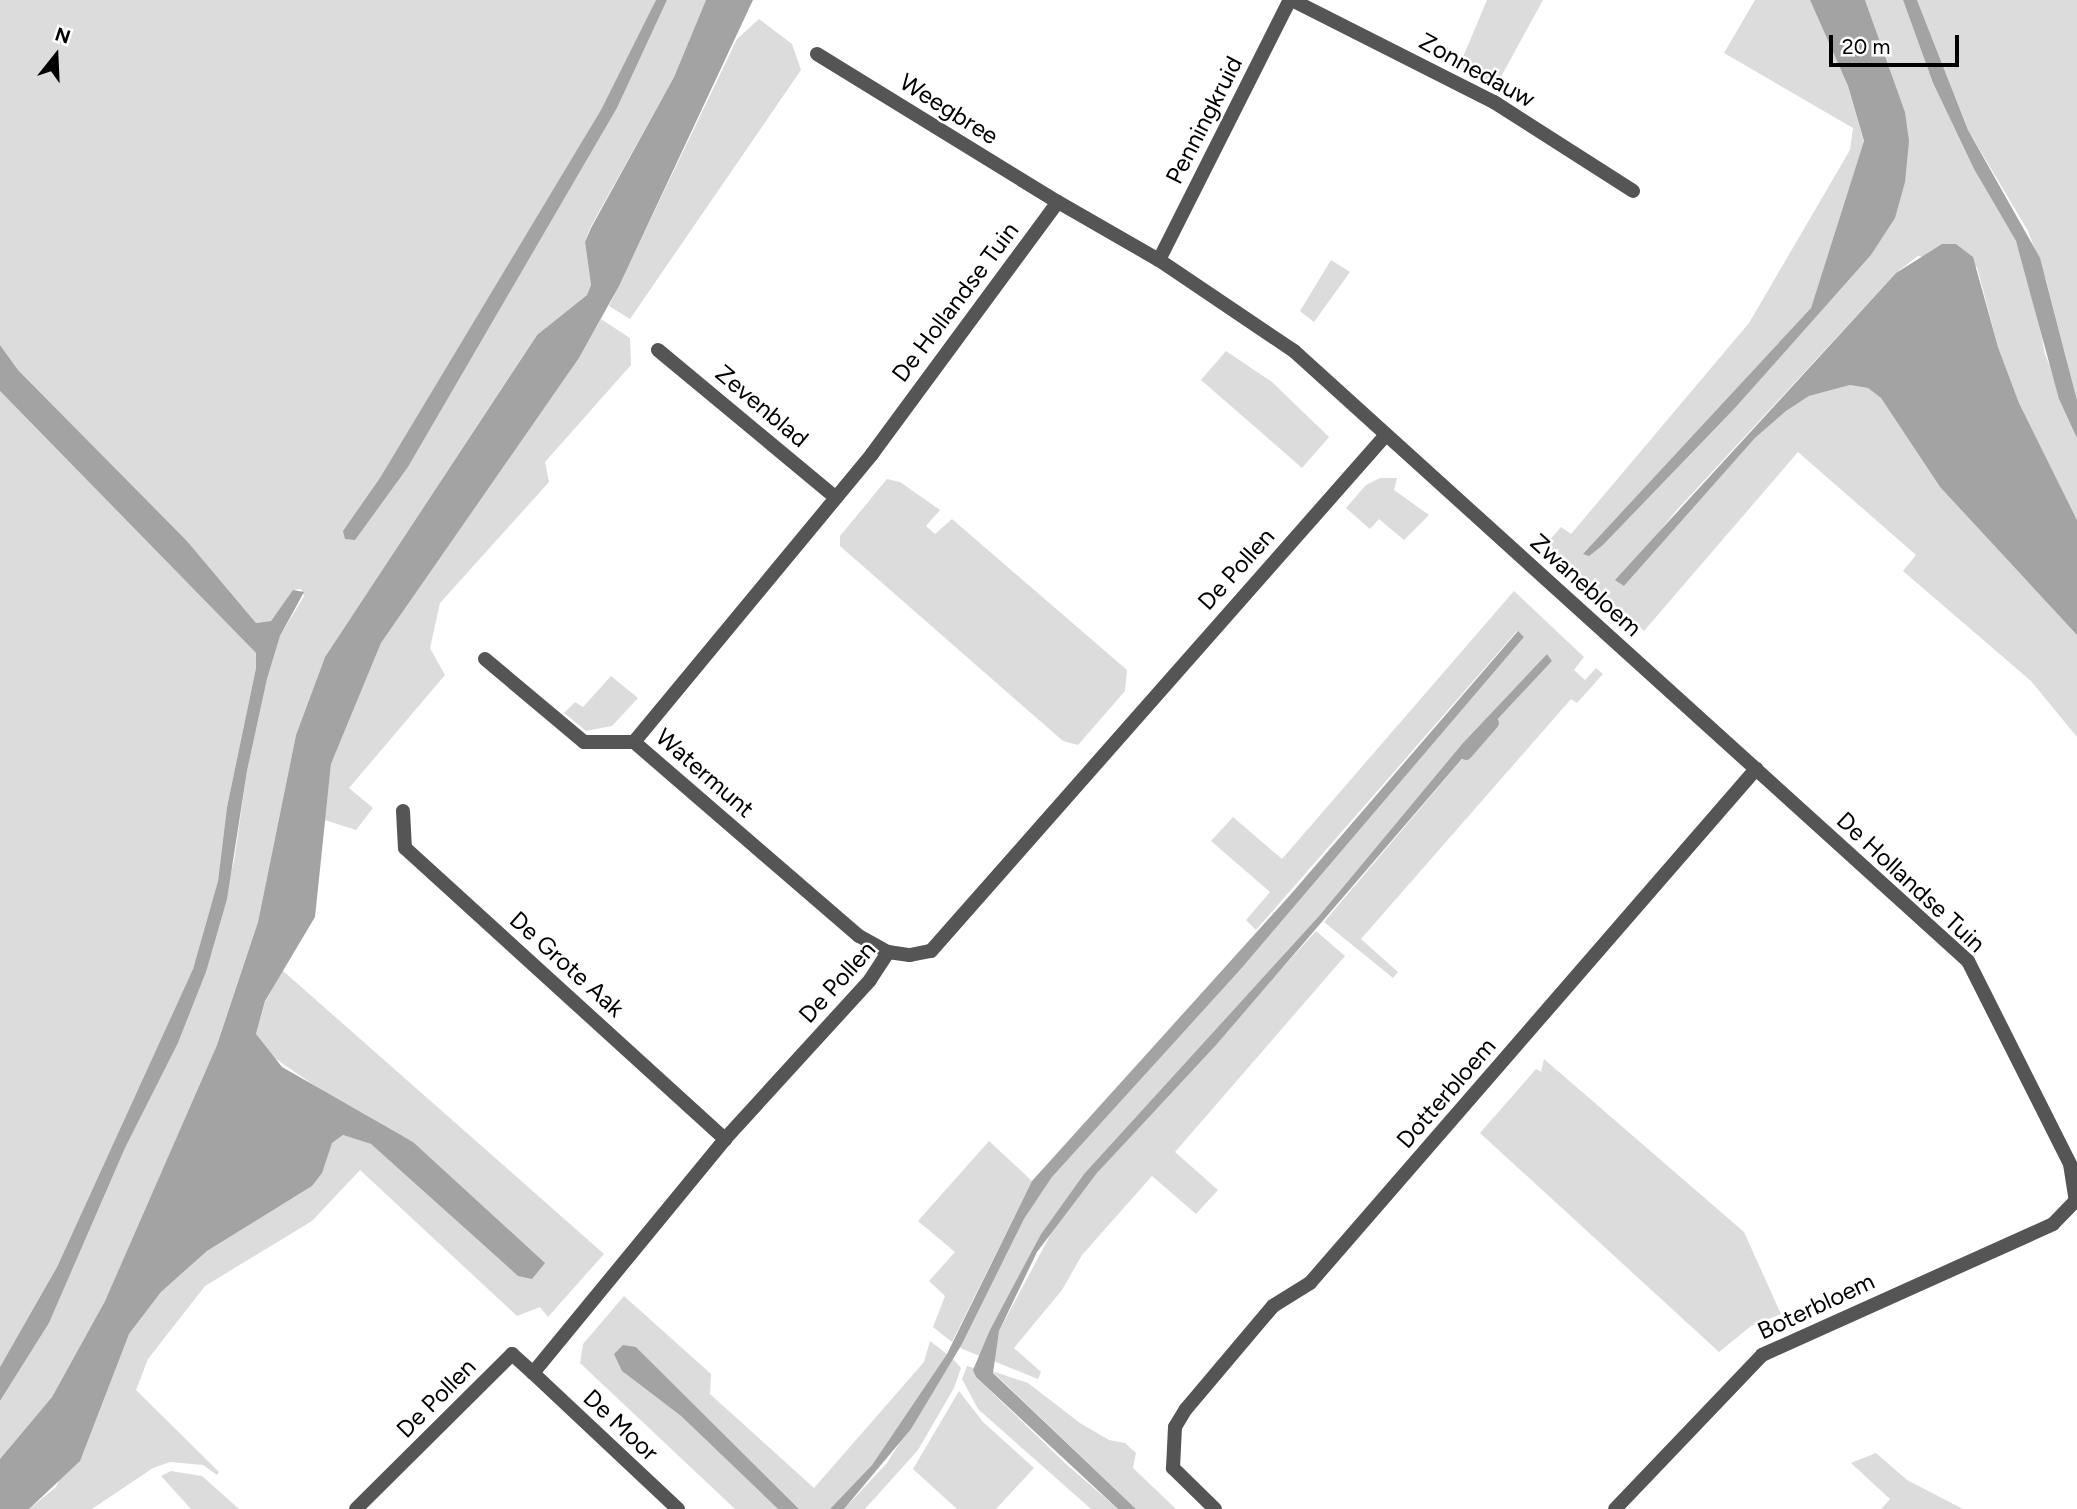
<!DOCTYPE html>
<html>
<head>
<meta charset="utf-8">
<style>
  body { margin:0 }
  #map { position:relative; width:2077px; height:1509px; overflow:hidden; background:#fff; font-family:Figtree,sans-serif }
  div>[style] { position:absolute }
  .green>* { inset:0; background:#dcdcdc }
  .water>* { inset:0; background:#a3a3a3 }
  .stream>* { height:12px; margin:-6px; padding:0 6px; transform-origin:6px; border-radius:6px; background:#a3a3a3 }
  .street>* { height:14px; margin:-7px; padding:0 7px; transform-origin:7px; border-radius:7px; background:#555 }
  span { translate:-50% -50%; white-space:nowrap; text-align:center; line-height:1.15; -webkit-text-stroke:5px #fff; paint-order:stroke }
  .street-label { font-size:24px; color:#000 }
  .north { position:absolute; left:21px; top:21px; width:70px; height:70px; -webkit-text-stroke:5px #fff; paint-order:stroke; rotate:18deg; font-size:19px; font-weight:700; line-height:28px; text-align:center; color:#000 }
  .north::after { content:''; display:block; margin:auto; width:24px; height:32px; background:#000; clip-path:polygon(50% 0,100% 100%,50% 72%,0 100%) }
  .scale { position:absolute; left:1829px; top:35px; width:130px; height:32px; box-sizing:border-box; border:4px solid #000; border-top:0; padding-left:9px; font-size:21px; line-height:24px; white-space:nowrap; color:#000; -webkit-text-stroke:5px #fff; paint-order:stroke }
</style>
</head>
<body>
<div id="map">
  <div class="green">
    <div style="clip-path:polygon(0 0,656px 0,619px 81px,351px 540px,408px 467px,617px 108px,667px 0,706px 0,674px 77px,590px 228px,585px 242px,591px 285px,587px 295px,536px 336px,325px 657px,296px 735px,258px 922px,217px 1045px,105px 1301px,52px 1397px,0 1459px,0 1401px,49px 1323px,125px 1148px,178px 1043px,206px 972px,234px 861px,247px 771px,267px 679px,280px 636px,304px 596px,301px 589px,294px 590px,271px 621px,256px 623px,187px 541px,18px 370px,0 345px)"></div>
    <div style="clip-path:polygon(1487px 0,1543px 0,1496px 86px,1460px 64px)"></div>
    <div style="clip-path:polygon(1755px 0,1810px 0,1848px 86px,1864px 142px,1811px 308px,1584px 555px,1603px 545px,1735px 408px,1871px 255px,1894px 218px,1905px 112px,1865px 0,1903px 0,1933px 83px,1974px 169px,2016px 241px,2032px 287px,2045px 354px,2077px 438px,2077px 520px,2019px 403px,1998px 347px,1977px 267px,1918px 256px,1896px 273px,1676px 511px,1619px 582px,1624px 586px,1755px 438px,1786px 411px,1809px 396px,1850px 385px,1868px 388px,1881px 398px,1940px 487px,2077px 635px,2077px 737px,2031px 681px,1903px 571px,1916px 555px,1798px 452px,1644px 631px,1546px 544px,1561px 527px,1571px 534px,1749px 323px,1850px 150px,1853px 128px,1724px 53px)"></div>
    <div style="clip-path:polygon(1917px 0,2077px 0,2077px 400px,2046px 280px,2028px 231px,1968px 130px)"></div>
    <div style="clip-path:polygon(759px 19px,792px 44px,801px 70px,630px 319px,609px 306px,737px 39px)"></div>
    <div style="clip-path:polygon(1331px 260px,1350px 272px,1314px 322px,1300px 311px)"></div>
    <div style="clip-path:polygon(601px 319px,630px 338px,631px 365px,545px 462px,549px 482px,440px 603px,430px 648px,445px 675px,349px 788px,373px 808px,356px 830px,325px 820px,331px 764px,381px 643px,579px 358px)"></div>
    <div style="clip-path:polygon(1226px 351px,1272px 382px,1329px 437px,1302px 468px,1201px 380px)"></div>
    <div style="clip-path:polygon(0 391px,256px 653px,256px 668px,227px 807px,218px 881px,193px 969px,57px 1267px,0 1367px)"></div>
    <div style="clip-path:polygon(1380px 478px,1397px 478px,1394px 490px,1429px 515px,1404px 540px,1379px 519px,1370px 529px,1346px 508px,1366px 485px)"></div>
    <div style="clip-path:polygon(887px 479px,900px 482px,940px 510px,926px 526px,935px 534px,952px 519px,1127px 670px,1125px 691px,1078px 745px,1063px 741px,840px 546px,840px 536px)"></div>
    <div style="clip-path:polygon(1514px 591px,1584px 657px,1574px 670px,1585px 680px,1596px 668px,1603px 674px,1577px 703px,1571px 699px,1361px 939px,1398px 972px,1393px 978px,1324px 922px,1479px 739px,1552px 661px,1547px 654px,1462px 744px,1319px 916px,1084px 1174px,1041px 1234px,980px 1356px,960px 1348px,1024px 1219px,1052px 1177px,1240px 970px,1524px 637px,1517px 631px,1256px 930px,1246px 920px,1270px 892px,1211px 841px,1233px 817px,1282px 859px)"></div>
    <div style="clip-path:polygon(611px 676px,638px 698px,612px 726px,586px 731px,564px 713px,575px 702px,583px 707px)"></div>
    <div style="clip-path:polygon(1316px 931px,1345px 956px,1175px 1152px,1218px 1190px,1196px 1214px,1152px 1176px,1082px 1255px,1062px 1290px,1014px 1348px,1041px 1372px,1038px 1379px,991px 1360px,999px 1331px,1053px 1230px,1097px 1173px)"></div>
    <div style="clip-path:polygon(282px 970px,604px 1254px,548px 1317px,540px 1307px,517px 1316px,360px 1170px,312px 1221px,205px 1286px,148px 1359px,136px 1390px,219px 1472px,217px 1475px,203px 1465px,170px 1462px,153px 1468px,92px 1509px,29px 1509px,56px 1487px,129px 1334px,161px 1292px,207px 1251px,312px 1186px,332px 1143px,343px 1135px,371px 1144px,518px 1276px,413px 1142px,338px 1102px,266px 1052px,256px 1034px,265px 1002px)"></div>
    <div style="clip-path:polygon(1544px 1059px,1744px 1232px,1781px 1314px,1751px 1326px,1719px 1352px,1480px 1133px,1536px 1069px,1541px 1072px)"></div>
    <div style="clip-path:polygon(989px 1141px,1032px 1181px,952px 1342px,933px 1327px,945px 1296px,929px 1281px,955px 1252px,918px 1221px)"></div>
    <div style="clip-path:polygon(624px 1296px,711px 1374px,710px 1394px,814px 1488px,924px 1362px,930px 1341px,947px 1354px,872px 1465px,830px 1509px,799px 1509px,636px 1347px,622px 1371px,681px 1416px,778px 1509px,735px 1509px,580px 1363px,583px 1344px)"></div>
    <div style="clip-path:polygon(953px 1359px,961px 1368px,954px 1388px,918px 1450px,865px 1509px,844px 1509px,887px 1463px)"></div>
    <div style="clip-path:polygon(967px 1366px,974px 1368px,976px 1377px,1065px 1463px,1118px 1509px,1091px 1509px,978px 1409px,962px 1379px)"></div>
    <div style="clip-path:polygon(992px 1371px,1028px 1383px,1080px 1423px,1109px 1440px,1125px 1443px,1136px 1453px,1133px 1468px,1176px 1509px,1136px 1509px)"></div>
    <div style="clip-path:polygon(959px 1391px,983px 1422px,1034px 1468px,996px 1509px,957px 1509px,913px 1469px)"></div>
    <div style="clip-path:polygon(1876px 1453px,1907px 1480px,1963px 1509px,1881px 1509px,1890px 1499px,1851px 1463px)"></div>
    <div style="clip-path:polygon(171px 1471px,202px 1476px,239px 1509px,191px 1509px,161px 1476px)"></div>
  </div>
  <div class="water">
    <div style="clip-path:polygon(656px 0,667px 0,617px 108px,408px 467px,355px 540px,345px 539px,343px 531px,380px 478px,601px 110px)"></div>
    <div style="clip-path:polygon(706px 0,753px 0,619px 286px,579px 358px,381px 643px,331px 764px,315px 917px,265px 1001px,256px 1034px,282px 1067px,413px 1142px,545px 1263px,532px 1279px,518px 1276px,371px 1144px,343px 1135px,332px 1143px,322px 1173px,312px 1186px,207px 1251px,161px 1292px,129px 1334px,80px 1461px,29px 1509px,0 1509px,0 1459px,52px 1397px,105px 1301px,217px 1045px,258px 922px,296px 735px,325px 657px,537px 335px,587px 295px,591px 285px,585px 242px,591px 228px,674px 77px)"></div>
    <div style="clip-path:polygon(1810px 0,1865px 0,1905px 112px,1909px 141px,1905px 182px,1895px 218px,1871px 255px,1735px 408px,1603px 545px,1589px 556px,1583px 554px,1811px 308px,1864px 141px,1848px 86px)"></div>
    <div style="clip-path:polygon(1903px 0,1917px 0,1968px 130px,2040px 258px,2077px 400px,2077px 438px,2059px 399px,2016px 241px,1974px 169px,1933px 83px)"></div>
    <div style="clip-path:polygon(1942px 244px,1956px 244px,1973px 257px,1998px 347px,2019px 403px,2077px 520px,2077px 635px,1940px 487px,1881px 398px,1868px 388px,1850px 385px,1809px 396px,1786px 411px,1755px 438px,1624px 586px,1615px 580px,1896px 273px)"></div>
    <div style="clip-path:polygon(0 345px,18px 370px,187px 541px,256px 623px,271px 621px,293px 590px,304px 592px,280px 636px,267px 679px,247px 771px,227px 899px,206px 972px,178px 1043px,125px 1148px,49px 1323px,0 1401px,0 1367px,57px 1267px,193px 969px,218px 881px,227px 807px,256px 668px,256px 653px,0 391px)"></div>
    <div style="clip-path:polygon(1518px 631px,1524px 637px,1240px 970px,1052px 1177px,1024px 1219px,962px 1344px,911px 1429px,844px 1509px,830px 1509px,872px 1465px,947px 1354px,1032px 1181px,1291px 894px)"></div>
    <div style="clip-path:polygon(1547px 654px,1552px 661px,1479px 739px,1216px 1045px,1097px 1173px,1037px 1252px,999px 1331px,993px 1373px,1136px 1509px,1118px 1509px,976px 1377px,973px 1370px,990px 1330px,1041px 1234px,1084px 1174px,1319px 916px,1462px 744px)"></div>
    <div style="clip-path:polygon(623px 1345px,636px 1347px,799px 1509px,778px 1509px,681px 1416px,622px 1371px,614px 1354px)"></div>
  </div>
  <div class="stream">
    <div style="left:1466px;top:754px;width:41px;rotate:-48.9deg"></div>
  </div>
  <div class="street">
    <div style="left:1292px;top:0;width:226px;rotate:26.8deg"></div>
    <div style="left:1494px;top:102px;width:165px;rotate:32.6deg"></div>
    <div style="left:817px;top:54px;width:283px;rotate:31.6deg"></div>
    <div style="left:1159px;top:260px;width:291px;rotate:-63.3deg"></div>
    <div style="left:658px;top:350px;width:231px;rotate:39.7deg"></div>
    <div style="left:485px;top:659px;width:129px;rotate:40deg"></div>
    <div style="left:584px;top:742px;width:50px"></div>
    <div style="left:634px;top:742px;width:297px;rotate:40.8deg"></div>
    <div style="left:859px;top:936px;width:33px;rotate:29deg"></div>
    <div style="left:634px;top:742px;width:374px;rotate:-50.4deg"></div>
    <div style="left:872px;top:454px;width:313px;rotate:-53.6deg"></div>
    <div style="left:1058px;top:202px;width:116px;rotate:29.9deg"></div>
    <div style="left:1159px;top:260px;width:163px;rotate:34deg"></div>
    <div style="left:1294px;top:351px;width:909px;rotate:42.15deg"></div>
    <div style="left:1968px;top:961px;width:227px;rotate:63.3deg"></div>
    <div style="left:2070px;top:1164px;width:36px;rotate:81deg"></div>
    <div style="left:403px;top:811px;width:37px;rotate:87deg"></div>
    <div style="left:405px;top:848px;width:433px;rotate:42.3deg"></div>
    <div style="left:533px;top:1373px;width:199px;rotate:43.2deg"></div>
    <div style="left:356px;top:1509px;width:220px;rotate:-44.8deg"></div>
    <div style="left:512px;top:1354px;width:28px;rotate:42deg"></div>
    <div style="left:533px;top:1373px;width:303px;rotate:-50.6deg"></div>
    <div style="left:725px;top:1139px;width:215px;rotate:-47.6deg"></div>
    <div style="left:870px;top:980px;width:33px;rotate:-57deg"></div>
    <div style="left:888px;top:952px;width:22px;rotate:8deg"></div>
    <div style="left:910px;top:955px;width:21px;rotate:-11deg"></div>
    <div style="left:931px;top:951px;width:687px;rotate:-48.6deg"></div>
    <div style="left:1215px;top:1509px;width:59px;rotate:-135.7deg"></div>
    <div style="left:1173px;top:1468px;width:41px;rotate:-87.2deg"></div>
    <div style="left:1175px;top:1427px;width:21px;rotate:-59deg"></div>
    <div style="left:1186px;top:1409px;width:135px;rotate:-49.8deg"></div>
    <div style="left:1273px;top:1306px;width:44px;rotate:-31.9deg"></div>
    <div style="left:1310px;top:1283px;width:681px;rotate:-49.05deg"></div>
    <div style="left:1615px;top:1509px;width:213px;rotate:-46.3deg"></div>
    <div style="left:1762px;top:1355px;width:319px;rotate:-24.2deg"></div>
    <div style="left:2053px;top:1224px;width:33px;rotate:-46deg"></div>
  </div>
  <div class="street-label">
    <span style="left:1477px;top:70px;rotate:29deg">Zonnedauw</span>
    <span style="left:949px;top:109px;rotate:32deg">Weegbree</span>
    <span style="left:1204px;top:120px;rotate:-63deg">Penningkruid</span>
    <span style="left:955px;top:302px;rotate:-53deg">De Hollandse Tuin</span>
    <span style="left:762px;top:406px;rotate:40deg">Zevenblad</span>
    <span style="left:1236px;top:569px;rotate:-48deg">De Pollen</span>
    <span style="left:1586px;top:585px;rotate:42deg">Zwanebloem</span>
    <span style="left:705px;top:773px;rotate:41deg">Watermunt</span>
    <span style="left:1911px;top:882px;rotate:43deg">De Hollandse Tuin</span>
    <span style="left:567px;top:964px;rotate:42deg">De Grote Aak</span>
    <span style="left:837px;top:982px;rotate:-48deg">De Pollen</span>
    <span style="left:1446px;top:1093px;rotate:-49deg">Dotterbloem</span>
    <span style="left:1816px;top:1306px;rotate:-25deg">Boterbloem</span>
    <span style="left:436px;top:1398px;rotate:-45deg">De Pollen</span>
    <span style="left:621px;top:1425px;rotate:43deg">De Moor</span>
  </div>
  <div class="north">N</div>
  <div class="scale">20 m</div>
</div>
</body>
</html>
